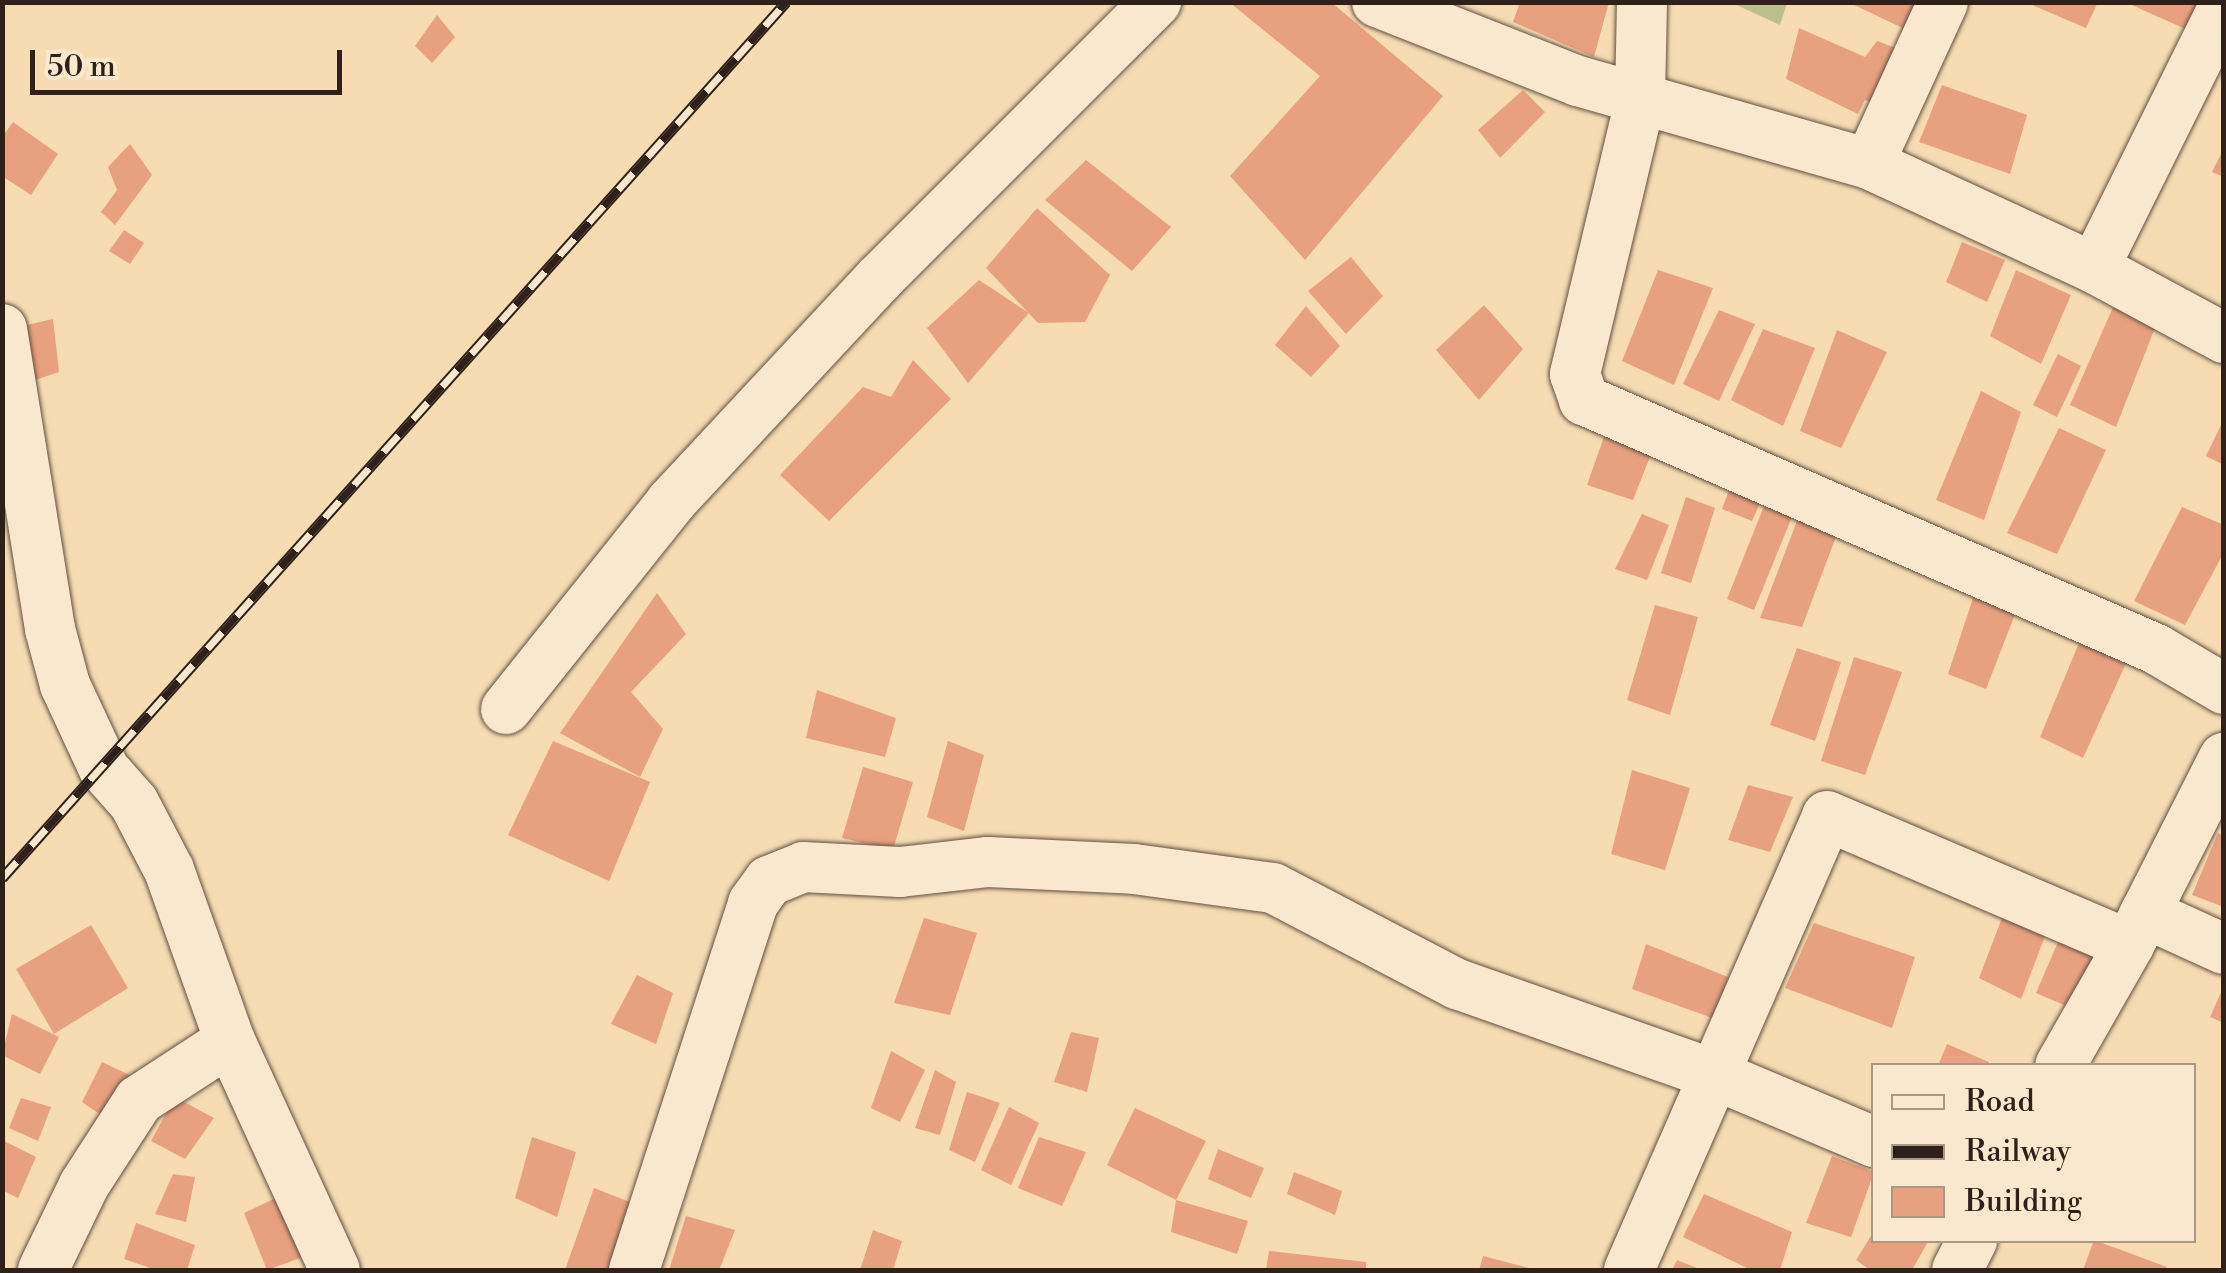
<!DOCTYPE html>
<html>
<head>
<meta charset="utf-8">
<style>
  body { margin:0 }
  #map { position:relative; width:2226px; height:1273px; overflow:hidden; background:#f7dbb3; font-family:"Libre Bodoni",serif }
  div>[style] { position:absolute }
  .green>* { inset:0; background:#bcc08d }
  .building>* { inset:0; background:#e8a180 }
  .roads { filter:drop-shadow(0 0 2px #615040) drop-shadow(0 0 2px #615040) }
  .minor>* { height:50px; margin:-25px; padding:0 25px; transform-origin:25px; border-radius:25px; background:#fae8ce }
  .rail>* { height:11px; margin-top:-5.5px; transform-origin:0; background:repeating-linear-gradient(90deg,#fae8ce 0 22px,#2f2119 0 44px); box-sizing:border-box; border-block:2px solid #2f2119 }
  span { translate:-50% -50%; white-space:nowrap; text-align:center; line-height:1.15; -webkit-text-stroke:8px #fae8ce; paint-order:stroke }
  .frame { position:absolute; inset:0; border:5px solid #2f2119; pointer-events:none }
  .legend { position:absolute; left:1871px; top:1063px; width:325px; height:180px; box-sizing:border-box; background:#fae8ce; border:2px solid #a99886; margin:0; padding:12px 18px; list-style:none; font-size:30px; color:#2f2119 }
  .legend li { display:flex; align-items:center; gap:20px; height:50px }
  .legend b { width:50px; border:2px solid #a99886 }
  .scale { position:absolute; left:30px; top:50px; width:312px; height:45px; box-sizing:border-box; border:5px solid #2f2119; border-top:0; padding-left:12px; font-size:30px; line-height:35px; white-space:nowrap; color:#2f2119; -webkit-text-stroke:8px #fae8ce; paint-order:stroke }
</style>
</head>
<body>
<div id="map">
  <div class="green">
    <div style="clip-path:polygon(1732px 3px,1787px 2px,1787px 3px,1780px 25px)"></div>
  </div>
  <div class="building">
    <div style="clip-path:polygon(1229px 2px,1331px 2px,1443px 96px,1305px 260px,1230px 176px,1320px 76px)"></div>
    <div style="clip-path:polygon(1520px 2px,1609px 2px,1594px 57px,1513px 22px)"></div>
    <div style="clip-path:polygon(1848px 2px,1922px 2px,1911px 32px)"></div>
    <div style="clip-path:polygon(2025px 2px,2098px 2px,2086px 28px)"></div>
    <div style="clip-path:polygon(2125px 2px,2224px 2px,2210px 40px)"></div>
    <div style="clip-path:polygon(437px 15px,455px 37px,432px 63px,415px 46px)"></div>
    <div style="clip-path:polygon(1799px 28px,1865px 57px,1877px 41px,1906px 52px,1888px 109px,1865px 100px,1858px 114px,1786px 79px)"></div>
    <div style="clip-path:polygon(1942px 85px,2027px 115px,2010px 174px,1919px 142px)"></div>
    <div style="clip-path:polygon(1523px 90px,1545px 112px,1500px 158px,1478px 130px)"></div>
    <div style="clip-path:polygon(13px 122px,58px 154px,31px 195px,2px 176px,2px 137px)"></div>
    <div style="clip-path:polygon(130px 144px,152px 175px,115px 225px,101px 212px,117px 190px,108px 167px)"></div>
    <div style="clip-path:polygon(2224px 148px,2224px 177px,2212px 172px)"></div>
    <div style="clip-path:polygon(1086px 160px,1171px 227px,1132px 271px,1045px 200px)"></div>
    <div style="clip-path:polygon(1037px 208px,1110px 275px,1085px 322px,1038px 323px,986px 268px)"></div>
    <div style="clip-path:polygon(124px 230px,144px 243px,130px 264px,109px 251px)"></div>
    <div style="clip-path:polygon(1962px 242px,2005px 260px,1987px 302px,1946px 282px)"></div>
    <div style="clip-path:polygon(1351px 257px,1383px 296px,1346px 334px,1308px 291px)"></div>
    <div style="clip-path:polygon(1658px 270px,1713px 288px,1674px 385px,1622px 361px)"></div>
    <div style="clip-path:polygon(2016px 270px,2071px 295px,2041px 364px,1990px 336px)"></div>
    <div style="clip-path:polygon(979px 280px,1029px 313px,968px 383px,927px 328px)"></div>
    <div style="clip-path:polygon(1484px 305px,1523px 349px,1479px 400px,1436px 350px)"></div>
    <div style="clip-path:polygon(2114px 305px,2158px 320px,2116px 427px,2070px 405px)"></div>
    <div style="clip-path:polygon(1306px 306px,1340px 346px,1311px 377px,1275px 345px)"></div>
    <div style="clip-path:polygon(1719px 310px,1755px 324px,1719px 401px,1683px 384px)"></div>
    <div style="clip-path:polygon(53px 319px,59px 372px,35px 380px,27px 325px)"></div>
    <div style="clip-path:polygon(1763px 329px,1815px 348px,1783px 426px,1731px 400px)"></div>
    <div style="clip-path:polygon(1837px 330px,1887px 352px,1841px 448px,1800px 431px)"></div>
    <div style="clip-path:polygon(2058px 354px,2081px 366px,2057px 417px,2033px 405px)"></div>
    <div style="clip-path:polygon(913px 360px,951px 399px,829px 521px,780px 475px,863px 387px,891px 397px)"></div>
    <div style="clip-path:polygon(1981px 391px,2021px 412px,1984px 520px,1936px 500px)"></div>
    <div style="clip-path:polygon(2224px 419px,2224px 465px,2206px 456px)"></div>
    <div style="clip-path:polygon(2059px 428px,2106px 450px,2057px 554px,2007px 533px)"></div>
    <div style="clip-path:polygon(1606px 431px,1653px 449px,1633px 500px,1587px 485px)"></div>
    <div style="clip-path:polygon(1735px 474px,1767px 487px,1752px 521px,1722px 509px)"></div>
    <div style="clip-path:polygon(1686px 497px,1715px 508px,1691px 583px,1661px 573px)"></div>
    <div style="clip-path:polygon(1764px 506px,1792px 517px,1754px 610px,1727px 599px)"></div>
    <div style="clip-path:polygon(2182px 507px,2224px 525px,2224px 552px,2185px 625px,2134px 601px)"></div>
    <div style="clip-path:polygon(1800px 513px,1840px 526px,1802px 627px,1760px 618px)"></div>
    <div style="clip-path:polygon(1642px 514px,1669px 525px,1647px 580px,1615px 569px)"></div>
    <div style="clip-path:polygon(1976px 589px,2019px 604px,1986px 689px,1948px 674px)"></div>
    <div style="clip-path:polygon(657px 593px,686px 634px,631px 692px,663px 729px,640px 777px,560px 733px)"></div>
    <div style="clip-path:polygon(1655px 605px,1698px 617px,1670px 715px,1627px 700px)"></div>
    <div style="clip-path:polygon(2081px 638px,2128px 659px,2083px 758px,2040px 737px)"></div>
    <div style="clip-path:polygon(1797px 648px,1841px 662px,1815px 741px,1770px 725px)"></div>
    <div style="clip-path:polygon(1854px 657px,1902px 672px,1865px 775px,1821px 761px)"></div>
    <div style="clip-path:polygon(817px 690px,896px 718px,885px 757px,806px 738px)"></div>
    <div style="clip-path:polygon(553px 741px,650px 782px,609px 881px,508px 835px)"></div>
    <div style="clip-path:polygon(948px 741px,984px 755px,964px 831px,927px 817px)"></div>
    <div style="clip-path:polygon(863px 767px,913px 782px,893px 850px,842px 838px)"></div>
    <div style="clip-path:polygon(1632px 770px,1690px 788px,1665px 870px,1611px 854px)"></div>
    <div style="clip-path:polygon(1748px 785px,1793px 797px,1770px 852px,1728px 840px)"></div>
    <div style="clip-path:polygon(2218px 833px,2224px 836px,2224px 907px,2192px 895px)"></div>
    <div style="clip-path:polygon(2007px 905px,2050px 923px,2021px 999px,1979px 978px)"></div>
    <div style="clip-path:polygon(924px 918px,977px 933px,950px 1015px,894px 1003px)"></div>
    <div style="clip-path:polygon(1814px 923px,1915px 957px,1892px 1028px,1785px 988px)"></div>
    <div style="clip-path:polygon(91px 925px,128px 988px,54px 1034px,16px 969px)"></div>
    <div style="clip-path:polygon(2062px 933px,2098px 942px,2076px 1010px,2036px 993px)"></div>
    <div style="clip-path:polygon(1646px 944px,1728px 977px,1715px 1019px,1632px 989px)"></div>
    <div style="clip-path:polygon(637px 975px,673px 993px,656px 1044px,611px 1024px)"></div>
    <div style="clip-path:polygon(2224px 986px,2224px 1023px,2210px 1017px)"></div>
    <div style="clip-path:polygon(12px 1014px,59px 1037px,40px 1074px,2px 1055px)"></div>
    <div style="clip-path:polygon(1071px 1032px,1099px 1038px,1087px 1092px,1054px 1082px)"></div>
    <div style="clip-path:polygon(1947px 1044px,1989px 1062px,1988px 1066px,1938px 1066px)"></div>
    <div style="clip-path:polygon(891px 1051px,925px 1070px,900px 1122px,871px 1108px)"></div>
    <div style="clip-path:polygon(102px 1062px,136px 1078px,110px 1121px,82px 1102px)"></div>
    <div style="clip-path:polygon(935px 1070px,956px 1082px,940px 1135px,915px 1128px)"></div>
    <div style="clip-path:polygon(967px 1092px,1000px 1103px,975px 1162px,949px 1150px)"></div>
    <div style="clip-path:polygon(175px 1097px,214px 1118px,185px 1159px,151px 1141px)"></div>
    <div style="clip-path:polygon(21px 1098px,51px 1107px,38px 1141px,9px 1128px)"></div>
    <div style="clip-path:polygon(1009px 1107px,1039px 1123px,1011px 1185px,981px 1170px)"></div>
    <div style="clip-path:polygon(1135px 1108px,1206px 1141px,1176px 1200px,1107px 1165px)"></div>
    <div style="clip-path:polygon(532px 1137px,576px 1152px,557px 1217px,515px 1198px)"></div>
    <div style="clip-path:polygon(1039px 1137px,1086px 1152px,1062px 1206px,1018px 1188px)"></div>
    <div style="clip-path:polygon(2px 1140px,36px 1157px,18px 1198px,2px 1190px)"></div>
    <div style="clip-path:polygon(1218px 1149px,1264px 1168px,1251px 1198px,1208px 1179px)"></div>
    <div style="clip-path:polygon(1832px 1156px,1874px 1172px,1851px 1237px,1806px 1223px)"></div>
    <div style="clip-path:polygon(1294px 1172px,1342px 1191px,1335px 1215px,1287px 1194px)"></div>
    <div style="clip-path:polygon(173px 1174px,195px 1177px,186px 1222px,155px 1214px)"></div>
    <div style="clip-path:polygon(594px 1188px,635px 1204px,612px 1270px,565px 1270px)"></div>
    <div style="clip-path:polygon(1704px 1194px,1792px 1232px,1780px 1270px,1751px 1270px,1683px 1237px)"></div>
    <div style="clip-path:polygon(276px 1198px,303px 1257px,267px 1270px,244px 1213px)"></div>
    <div style="clip-path:polygon(1176px 1200px,1248px 1221px,1237px 1254px,1171px 1232px)"></div>
    <div style="clip-path:polygon(686px 1216px,735px 1230px,719px 1270px,669px 1270px)"></div>
    <div style="clip-path:polygon(136px 1223px,195px 1245px,187px 1270px,156px 1270px,124px 1259px)"></div>
    <div style="clip-path:polygon(873px 1230px,902px 1241px,893px 1270px,860px 1270px)"></div>
    <div style="clip-path:polygon(1874px 1231px,1874px 1240px,1929px 1240px,1912px 1270px,1870px 1270px,1856px 1260px)"></div>
    <div style="clip-path:polygon(2094px 1240px,2167px 1267px,2165px 1270px,2083px 1270px)"></div>
    <div style="clip-path:polygon(1269px 1251px,1366px 1262px,1366px 1270px,1266px 1270px)"></div>
    <div style="clip-path:polygon(1483px 1256px,1533px 1269px,1533px 1270px,1479px 1270px)"></div>
    <div style="clip-path:polygon(1677px 1260px,1702px 1270px,1672px 1270px)"></div>
  </div>
  <div class="roads">
    <div class="minor">
      <div style="left:1377px;top:2px;width:216px;rotate:21.5deg"></div>
      <div style="left:1578px;top:81px;width:303px;rotate:15.9deg"></div>
      <div style="left:1642px;top:2px;width:99px;rotate:91.2deg"></div>
      <div style="left:1640px;top:101px;width:281px;rotate:103.4deg"></div>
      <div style="left:1575px;top:374px;width:28px;rotate:71deg"></div>
      <div style="left:1584px;top:400px;width:624px;rotate:23.52deg"></div>
      <div style="left:2156px;top:649px;width:79px;rotate:30.5deg"></div>
      <div style="left:1943px;top:2px;width:178px;rotate:114.6deg"></div>
      <div style="left:1869px;top:164px;width:248px;rotate:24.8deg"></div>
      <div style="left:2094px;top:268px;width:148px;rotate:28.3deg"></div>
      <div style="left:2094px;top:268px;width:292px;rotate:-63.6deg"></div>
      <div style="left:2px;top:329px;width:304px;rotate:80.9deg"></div>
      <div style="left:50px;top:629px;width:58px;rotate:75deg"></div>
      <div style="left:65px;top:685px;width:93px;rotate:65.1deg"></div>
      <div style="left:104px;top:769px;width:45px;rotate:48.6deg"></div>
      <div style="left:134px;top:803px;width:76px;rotate:62.4deg"></div>
      <div style="left:169px;top:870px;width:182px;rotate:70.4deg"></div>
      <div style="left:230px;top:1041px;width:252px;rotate:65.4deg"></div>
      <div style="left:506px;top:709px;width:265px;rotate:-51.4deg"></div>
      <div style="left:671px;top:502px;width:305px;rotate:-47deg"></div>
      <div style="left:879px;top:279px;width:392px;rotate:-45deg"></div>
      <div style="left:2145px;top:913px;width:87px;rotate:24.5deg"></div>
      <div style="left:2060px;top:1066px;width:139px;rotate:-60.3deg"></div>
      <div style="left:43px;top:1270px;width:94px;rotate:-64.2deg"></div>
      <div style="left:84px;top:1185px;width:101px;rotate:-57.1deg"></div>
      <div style="left:139px;top:1100px;width:108px;rotate:-33deg"></div>
      <div style="left:634px;top:1270px;width:386px;rotate:-72deg"></div>
      <div style="left:753px;top:903px;width:27px;rotate:-54deg"></div>
      <div style="left:769px;top:881px;width:37px;rotate:-22deg"></div>
      <div style="left:803px;top:867px;width:97px;rotate:3deg"></div>
      <div style="left:900px;top:872px;width:89px;rotate:-6.5deg"></div>
      <div style="left:988px;top:862px;width:146px;rotate:2.7deg"></div>
      <div style="left:1134px;top:869px;width:140px;rotate:7.8deg"></div>
      <div style="left:1273px;top:888px;width:208px;rotate:27.6deg"></div>
      <div style="left:1457px;top:984px;width:271px;rotate:19.4deg"></div>
      <div style="left:1713px;top:1074px;width:175px;rotate:22.9deg"></div>
      <div style="left:1629px;top:1270px;width:495px;rotate:-66.4deg"></div>
      <div style="left:1827px;top:816px;width:328px;rotate:23.1deg"></div>
      <div style="left:2129px;top:945px;width:210px;rotate:-63.1deg"></div>
      <div style="left:1957px;top:1270px;width:34px;rotate:-63deg"></div>
    </div>
  </div>
  <div class="rail">
    <div style="left:2px;top:878px;width:1176px;rotate:-48.17deg"></div>
  </div>
  <div class="frame"></div>
  <ul class="legend">
  <li><b style="height:12px;background:#fae8ce"></b>Road</li>
  <li><b style="height:12px;background:#2f2119"></b>Railway</li>
  <li><b style="height:28px;background:#e8a180"></b>Building</li>
  </ul>
  <div class="scale">50 m</div>
</div>
</body>
</html>
